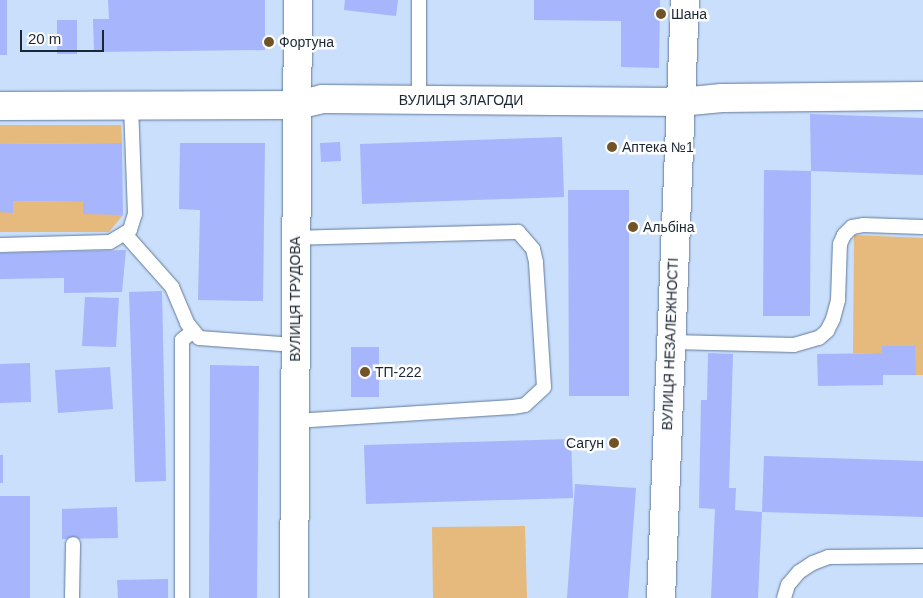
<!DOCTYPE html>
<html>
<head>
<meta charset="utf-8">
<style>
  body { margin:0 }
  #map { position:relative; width:923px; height:598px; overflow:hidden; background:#c9dffc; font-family:Helvetica,sans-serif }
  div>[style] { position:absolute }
  .green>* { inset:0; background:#e5ba7c }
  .building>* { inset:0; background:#a7b5fc }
  .roads { filter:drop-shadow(0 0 1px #617999) drop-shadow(0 0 1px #617999) }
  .service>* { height:14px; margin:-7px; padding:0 7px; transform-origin:7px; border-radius:7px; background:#fff }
  .minor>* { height:28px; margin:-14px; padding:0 14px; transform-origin:14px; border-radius:14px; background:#fff }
  .dots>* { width:14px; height:14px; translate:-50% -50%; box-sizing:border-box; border:2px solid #fefefe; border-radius:50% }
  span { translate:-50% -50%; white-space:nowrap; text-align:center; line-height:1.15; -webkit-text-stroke:5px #fefefe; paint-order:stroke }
  .poi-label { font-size:14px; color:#1c2734 }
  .left { translate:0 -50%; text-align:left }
  .right { translate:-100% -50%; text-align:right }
  .street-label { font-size:14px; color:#1c2734 }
  .scale { position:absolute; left:20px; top:30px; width:84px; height:22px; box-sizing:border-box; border:2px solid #1c2734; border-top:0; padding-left:6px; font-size:15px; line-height:18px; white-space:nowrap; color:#1c2734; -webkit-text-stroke:4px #fefefe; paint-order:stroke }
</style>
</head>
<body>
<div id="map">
  <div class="green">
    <div style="clip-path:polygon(0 125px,121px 125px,122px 143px,0 144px)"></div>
    <div style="clip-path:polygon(13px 201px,83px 202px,123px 215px,109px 232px,0 232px,0 212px,13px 212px)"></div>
    <div style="clip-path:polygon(854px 235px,923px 238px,923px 375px,916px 375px,882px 353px,853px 353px)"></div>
    <div style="clip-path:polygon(525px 526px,527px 598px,433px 598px,432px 527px)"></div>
  </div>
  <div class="building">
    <div style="clip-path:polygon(0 0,7px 0,7px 55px,0 55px)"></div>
    <div style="clip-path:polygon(108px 0,265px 0,265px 50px,94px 52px,93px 19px,109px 19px)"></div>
    <div style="clip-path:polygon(345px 0,398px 0,396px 16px,344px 10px)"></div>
    <div style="clip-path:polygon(534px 0,660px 0,659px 68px,621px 67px,621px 21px,534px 20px)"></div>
    <div style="clip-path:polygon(57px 20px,77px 20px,77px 54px,57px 54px)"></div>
    <div style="clip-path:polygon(810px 114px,923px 118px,923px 175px,811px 171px)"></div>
    <div style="clip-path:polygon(562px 137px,564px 197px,362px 204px,360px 144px)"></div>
    <div style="clip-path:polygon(340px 142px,341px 161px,321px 162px,320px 143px)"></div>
    <div style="clip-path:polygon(122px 143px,123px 215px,83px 214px,83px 202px,13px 201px,13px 213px,0 212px,0 144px)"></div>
    <div style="clip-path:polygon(180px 143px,265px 143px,263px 301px,198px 300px,200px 210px,179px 209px)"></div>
    <div style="clip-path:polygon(764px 170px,811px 171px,810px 316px,763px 316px)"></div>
    <div style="clip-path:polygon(568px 190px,629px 190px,629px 396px,569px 396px)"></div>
    <div style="clip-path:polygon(126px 250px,122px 292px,64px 293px,64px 278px,0 279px,0 253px)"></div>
    <div style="clip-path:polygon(162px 291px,166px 481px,135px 482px,129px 292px)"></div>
    <div style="clip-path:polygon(85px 297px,119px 298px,116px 347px,82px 346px)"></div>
    <div style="clip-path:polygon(882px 346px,915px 346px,916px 375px,883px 375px,883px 385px,818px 386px,817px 354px,882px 353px)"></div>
    <div style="clip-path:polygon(351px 347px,379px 347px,379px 397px,351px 397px)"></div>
    <div style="clip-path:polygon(708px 353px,733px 354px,729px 488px,736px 488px,735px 510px,762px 512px,764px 456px,923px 461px,923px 517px,762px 512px,758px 598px,711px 598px,715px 509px,699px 508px,701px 400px,707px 400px)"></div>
    <div style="clip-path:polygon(30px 363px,31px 402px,0 403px,0 364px)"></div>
    <div style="clip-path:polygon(210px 365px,259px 366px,257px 598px,209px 598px)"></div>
    <div style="clip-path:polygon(110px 367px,113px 409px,58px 413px,55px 370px)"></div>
    <div style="clip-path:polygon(571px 439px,573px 498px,366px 504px,364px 445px)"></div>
    <div style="clip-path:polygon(0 455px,3px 455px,3px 483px,0 483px)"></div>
    <div style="clip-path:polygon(575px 484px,636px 488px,628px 598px,567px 598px)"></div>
    <div style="clip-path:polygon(0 496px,30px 496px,30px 598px,0 598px)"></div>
    <div style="clip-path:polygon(117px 507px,118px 538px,62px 539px,62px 509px)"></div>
    <div style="clip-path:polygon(168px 579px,168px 598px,118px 598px,117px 580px)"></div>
  </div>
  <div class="roads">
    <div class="service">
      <div style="left:419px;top:0;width:100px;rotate:90deg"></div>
      <div style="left:125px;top:234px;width:71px;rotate:48.4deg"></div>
      <div style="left:172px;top:287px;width:39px;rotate:67deg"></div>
      <div style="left:187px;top:323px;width:19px;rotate:51deg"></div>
      <div style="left:199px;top:338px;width:96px;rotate:4.2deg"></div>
      <div style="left:0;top:245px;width:110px;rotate:-1.6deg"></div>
      <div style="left:110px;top:242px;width:23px;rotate:-31deg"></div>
      <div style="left:130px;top:230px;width:17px;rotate:-73deg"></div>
      <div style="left:135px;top:214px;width:108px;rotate:-92.1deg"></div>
      <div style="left:670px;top:342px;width:124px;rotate:1.4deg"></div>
      <div style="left:794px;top:345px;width:26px;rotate:-16deg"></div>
      <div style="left:819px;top:338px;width:11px;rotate:-41deg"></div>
      <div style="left:827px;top:331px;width:13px;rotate:-63deg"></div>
      <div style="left:833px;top:319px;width:20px;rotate:-75deg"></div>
      <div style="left:838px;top:300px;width:56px;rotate:-88deg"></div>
      <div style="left:840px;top:244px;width:10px;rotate:-66deg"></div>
      <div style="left:844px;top:235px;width:11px;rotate:-45deg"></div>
      <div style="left:852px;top:227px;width:11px;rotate:-10deg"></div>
      <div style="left:863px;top:225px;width:60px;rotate:1.9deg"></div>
      <div style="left:295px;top:421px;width:218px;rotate:-3.7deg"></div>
      <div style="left:513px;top:407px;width:12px;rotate:-9deg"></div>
      <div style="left:525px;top:405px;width:26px;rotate:-43deg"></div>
      <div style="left:544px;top:387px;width:125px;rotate:-93.7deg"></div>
      <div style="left:536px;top:262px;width:13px;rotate:-103deg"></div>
      <div style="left:533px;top:249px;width:23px;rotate:-131deg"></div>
      <div style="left:518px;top:232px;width:222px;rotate:178.5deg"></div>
      <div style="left:72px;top:598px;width:54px;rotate:-88.9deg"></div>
      <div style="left:182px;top:598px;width:258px;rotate:-90deg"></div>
      <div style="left:182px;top:340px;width:14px;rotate:-39deg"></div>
      <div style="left:784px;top:598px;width:14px;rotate:-73deg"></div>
      <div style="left:788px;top:585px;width:17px;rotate:-50deg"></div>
      <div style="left:799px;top:572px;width:17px;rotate:-33deg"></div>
      <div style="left:813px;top:563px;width:17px;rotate:-21deg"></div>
      <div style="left:829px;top:557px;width:94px;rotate:-0.6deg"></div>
    </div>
    <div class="minor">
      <div style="left:0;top:106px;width:297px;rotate:-0.2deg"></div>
      <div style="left:297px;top:105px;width:26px;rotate:-13deg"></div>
      <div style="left:322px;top:99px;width:358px;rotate:0.5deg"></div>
      <div style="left:680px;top:102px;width:42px;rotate:-5.4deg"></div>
      <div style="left:722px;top:98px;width:201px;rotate:-0.6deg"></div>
      <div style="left:294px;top:598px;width:598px;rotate:-89.62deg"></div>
      <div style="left:661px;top:598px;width:598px;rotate:-87.7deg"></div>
    </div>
  </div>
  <div class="dots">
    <div style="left:661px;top:14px;background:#705327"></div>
    <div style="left:269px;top:42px;background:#705327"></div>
    <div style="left:612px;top:147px;background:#705327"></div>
    <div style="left:633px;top:227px;background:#705327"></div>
    <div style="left:365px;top:372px;background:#705327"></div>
    <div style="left:614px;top:443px;background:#705327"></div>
  </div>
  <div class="poi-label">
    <span class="left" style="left:671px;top:14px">Шана</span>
    <span class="left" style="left:279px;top:42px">Фортуна</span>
    <span class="left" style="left:622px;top:147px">Аптека №1</span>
    <span class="left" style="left:643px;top:227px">Альбіна</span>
    <span class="left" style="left:375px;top:372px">ТП-222</span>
    <span class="right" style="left:604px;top:443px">Сагун</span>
  </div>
  <div class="street-label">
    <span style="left:461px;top:100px">ВУЛИЦЯ ЗЛАГОДИ</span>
    <span style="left:295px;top:299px;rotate:-90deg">ВУЛИЦЯ ТРУДОВА</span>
    <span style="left:670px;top:344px;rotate:-88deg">ВУЛИЦЯ НЕЗАЛЕЖНОСТІ</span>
  </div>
  <div class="scale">20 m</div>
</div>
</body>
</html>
